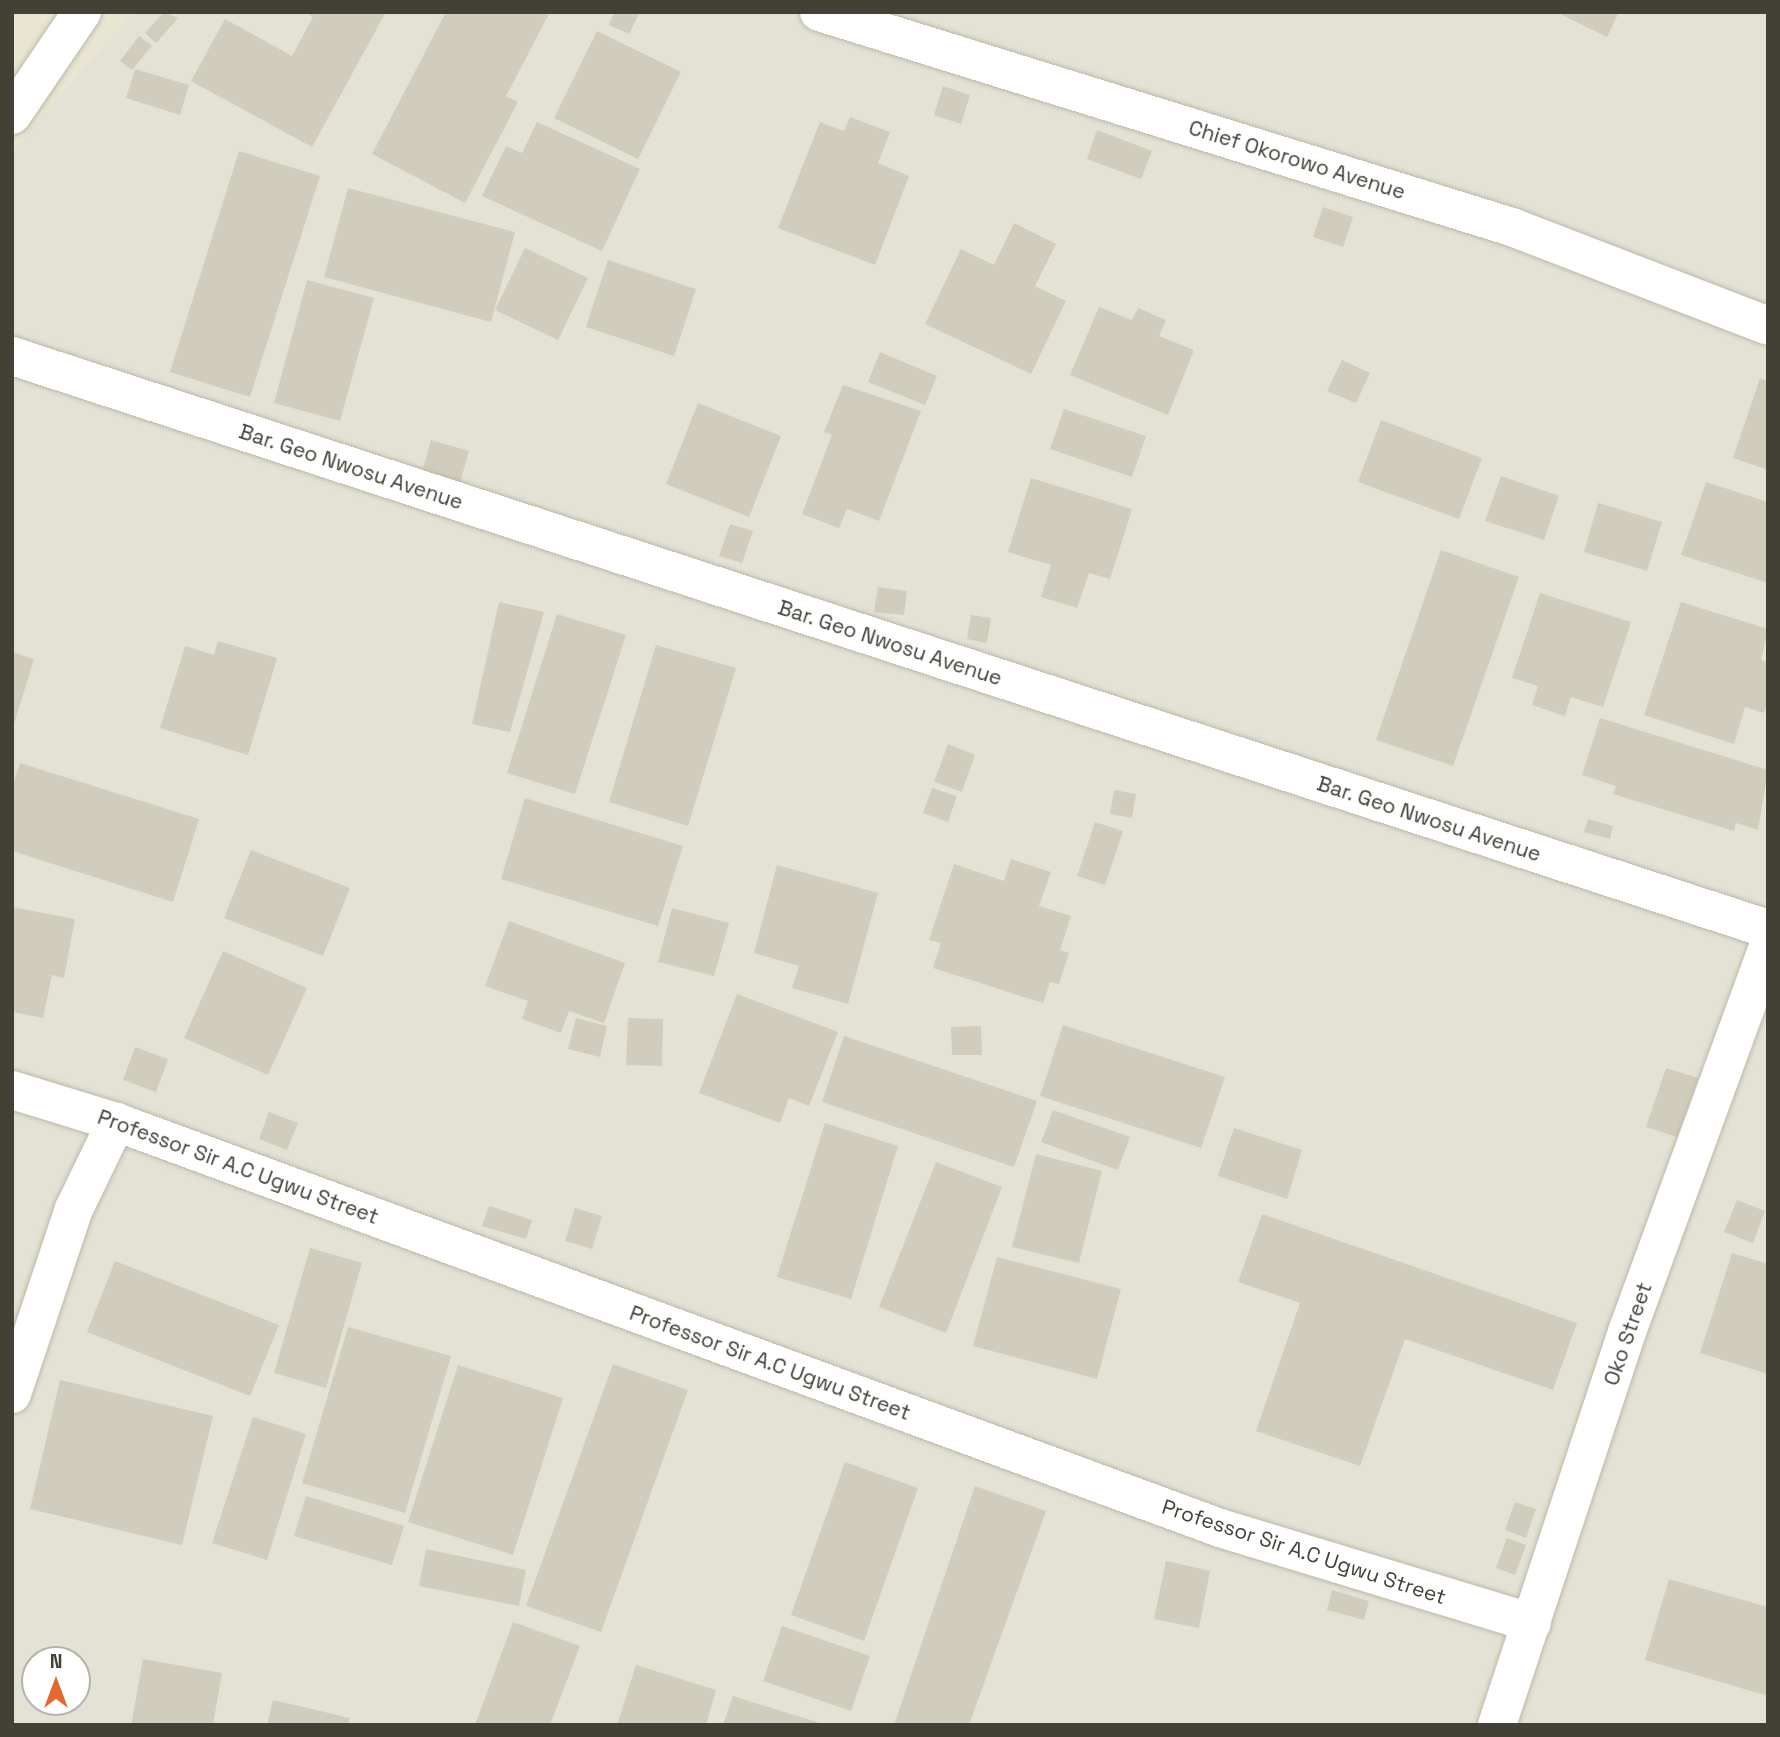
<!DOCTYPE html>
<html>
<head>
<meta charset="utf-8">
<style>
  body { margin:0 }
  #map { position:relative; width:1780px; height:1737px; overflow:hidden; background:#f1efe6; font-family:"Space Grotesk",sans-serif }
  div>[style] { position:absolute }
  .residential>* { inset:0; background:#e4e2d4 }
  .education>* { inset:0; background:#e8e6d1 }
  .building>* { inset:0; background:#d1cdbc }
  .roads { filter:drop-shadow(0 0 2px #bbb8a9) drop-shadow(0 0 2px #bbb8a9) }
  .street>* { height:38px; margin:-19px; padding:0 19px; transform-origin:19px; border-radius:19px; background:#fff }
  span { translate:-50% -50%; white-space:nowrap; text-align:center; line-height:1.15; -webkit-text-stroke:7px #fff; paint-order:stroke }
  .street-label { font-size:21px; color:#434036 }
  .frame { position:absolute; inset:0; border:14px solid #434036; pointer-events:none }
  .north { position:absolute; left:21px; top:1646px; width:70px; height:70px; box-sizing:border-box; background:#fff; border:2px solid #b4b3af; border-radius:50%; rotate:0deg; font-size:19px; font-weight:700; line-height:28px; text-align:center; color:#434036 }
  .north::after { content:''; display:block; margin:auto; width:24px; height:32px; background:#e2692b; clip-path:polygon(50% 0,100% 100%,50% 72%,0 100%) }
</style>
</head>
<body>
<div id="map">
  <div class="residential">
    <div style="clip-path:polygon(evenodd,12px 12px,1768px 12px,1768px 1725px,12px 1725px,12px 12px,35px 1660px,77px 1660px,77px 1702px,35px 1702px,35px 1660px)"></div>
  </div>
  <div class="education">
    <div style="clip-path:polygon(12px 12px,133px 12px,12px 151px)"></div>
  </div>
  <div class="building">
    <div style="clip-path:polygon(164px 12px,178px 18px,156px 43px,145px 33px)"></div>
    <div style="clip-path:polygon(304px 12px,386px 12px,312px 147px,191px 81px,225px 19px,292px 56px,313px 17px)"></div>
    <div style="clip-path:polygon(446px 12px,550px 12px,506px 96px,518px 102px,465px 203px,372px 154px)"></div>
    <div style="clip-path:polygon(614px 12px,640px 12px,629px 34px,609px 25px)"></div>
    <div style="clip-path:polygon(1556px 12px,1619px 12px,1607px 37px)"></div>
    <div style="clip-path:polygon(597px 31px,681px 72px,638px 159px,554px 118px)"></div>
    <div style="clip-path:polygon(139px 36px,152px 46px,132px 70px,120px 61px)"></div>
    <div style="clip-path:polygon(135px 69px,189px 85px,180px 115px,126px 98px)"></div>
    <div style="clip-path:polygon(943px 86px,970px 95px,961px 124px,934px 115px)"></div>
    <div style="clip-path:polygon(850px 117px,890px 132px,878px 163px,909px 176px,875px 265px,778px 228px,820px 122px,844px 131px)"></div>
    <div style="clip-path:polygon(537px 122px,640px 169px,602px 251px,482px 196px,506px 146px,522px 153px)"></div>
    <div style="clip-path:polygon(1097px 130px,1152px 151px,1141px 179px,1087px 159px)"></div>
    <div style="clip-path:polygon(239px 151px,320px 176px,250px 397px,170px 372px)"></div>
    <div style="clip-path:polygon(348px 188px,515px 232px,491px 322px,324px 277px)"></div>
    <div style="clip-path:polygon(1323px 207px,1353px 217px,1343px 247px,1313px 237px)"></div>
    <div style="clip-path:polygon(1014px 223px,1056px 244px,1035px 286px,1066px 301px,1031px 374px,925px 324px,961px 249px,994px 265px)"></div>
    <div style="clip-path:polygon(525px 248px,588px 278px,558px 340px,495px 310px)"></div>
    <div style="clip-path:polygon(608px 260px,696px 289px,674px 356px,586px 327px)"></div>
    <div style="clip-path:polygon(307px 280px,374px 298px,340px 421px,274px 403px)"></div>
    <div style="clip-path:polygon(1099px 307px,1132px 320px,1138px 308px,1166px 320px,1159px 336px,1194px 350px,1168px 415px,1070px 375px)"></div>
    <div style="clip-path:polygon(880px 352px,937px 376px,925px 405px,868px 382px)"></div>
    <div style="clip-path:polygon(1342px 360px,1370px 373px,1356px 403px,1327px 391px)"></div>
    <div style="clip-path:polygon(1760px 378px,1768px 381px,1768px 470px,1733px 458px)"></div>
    <div style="clip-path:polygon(843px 385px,921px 411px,879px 521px,847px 509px,839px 528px,802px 514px,832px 435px,824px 432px)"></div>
    <div style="clip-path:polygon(698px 403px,781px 436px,749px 517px,666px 484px)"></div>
    <div style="clip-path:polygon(1064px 409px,1146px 436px,1132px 477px,1050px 449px)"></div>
    <div style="clip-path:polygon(1381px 420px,1482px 458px,1459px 519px,1358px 482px)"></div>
    <div style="clip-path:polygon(431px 440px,469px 451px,460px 483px,422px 472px)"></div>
    <div style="clip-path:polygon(1501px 476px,1559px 496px,1544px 540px,1485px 521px)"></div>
    <div style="clip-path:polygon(1031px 478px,1132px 509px,1110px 579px,1089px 573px,1077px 608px,1041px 597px,1051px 565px,1008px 552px)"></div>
    <div style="clip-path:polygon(1706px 482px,1768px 502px,1768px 583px,1681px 555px)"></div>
    <div style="clip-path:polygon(1598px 503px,1662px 522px,1647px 571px,1584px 552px)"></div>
    <div style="clip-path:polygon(730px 524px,753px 531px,742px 563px,719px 556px)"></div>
    <div style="clip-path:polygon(1441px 550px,1519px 577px,1453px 766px,1376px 740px)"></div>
    <div style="clip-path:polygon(878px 587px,907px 591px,904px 615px,874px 612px)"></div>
    <div style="clip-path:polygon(1540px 593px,1631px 622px,1603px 707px,1571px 697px,1565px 716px,1532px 705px,1538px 686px,1512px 678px)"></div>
    <div style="clip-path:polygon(499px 602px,544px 612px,510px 732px,472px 724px)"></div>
    <div style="clip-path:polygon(1681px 602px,1768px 629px,1761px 660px,1768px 662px,1768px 700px,1764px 713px,1745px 707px,1734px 744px,1644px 715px)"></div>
    <div style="clip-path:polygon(557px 614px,626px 635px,575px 794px,507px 773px)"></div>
    <div style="clip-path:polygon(971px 615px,991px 618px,987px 643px,967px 639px)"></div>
    <div style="clip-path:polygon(218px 641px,277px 658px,248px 755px,160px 728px,185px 646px,214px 655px)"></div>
    <div style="clip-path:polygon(656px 645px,736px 668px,688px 826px,609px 802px)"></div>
    <div style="clip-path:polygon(12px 652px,34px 659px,13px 727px,12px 727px)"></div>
    <div style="clip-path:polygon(1600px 718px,1768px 770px,1758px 830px,1736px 823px,1734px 831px,1613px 794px,1616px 786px,1582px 775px)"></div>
    <div style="clip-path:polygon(948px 744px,975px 755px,962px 792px,934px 782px)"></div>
    <div style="clip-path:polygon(20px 763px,199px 819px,173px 902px,12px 851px,12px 787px)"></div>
    <div style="clip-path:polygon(932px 788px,957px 796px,948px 822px,923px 813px)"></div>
    <div style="clip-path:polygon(1114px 790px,1136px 794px,1132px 818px,1110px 814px)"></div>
    <div style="clip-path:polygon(525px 798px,683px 846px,658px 926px,501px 879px)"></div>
    <div style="clip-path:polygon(1588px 819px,1613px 826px,1610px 839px,1584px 832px)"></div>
    <div style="clip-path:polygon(1095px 822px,1123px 831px,1105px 885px,1077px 876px)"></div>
    <div style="clip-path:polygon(251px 850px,350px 888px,323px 956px,224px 918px)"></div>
    <div style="clip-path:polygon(1011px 859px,1051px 872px,1039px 906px,1071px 916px,1060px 950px,1069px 953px,1059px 984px,1050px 982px,1043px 1003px,933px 968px,941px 943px,929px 940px,954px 864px,1004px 881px)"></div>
    <div style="clip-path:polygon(777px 865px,878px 893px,848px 1004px,792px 988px,799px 966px,754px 953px)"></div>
    <div style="clip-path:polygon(12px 907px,75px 919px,64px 978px,52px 975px,43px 1018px,12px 1012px)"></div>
    <div style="clip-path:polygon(672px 908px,729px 923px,714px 976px,658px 962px)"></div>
    <div style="clip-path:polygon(509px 921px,625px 963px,604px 1023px,569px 1011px,561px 1033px,522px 1019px,528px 1001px,485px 986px)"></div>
    <div style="clip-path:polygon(223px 951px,307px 988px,268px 1075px,184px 1038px)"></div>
    <div style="clip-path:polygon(737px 994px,838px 1032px,809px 1106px,789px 1098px,780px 1123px,699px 1093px)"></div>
    <div style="clip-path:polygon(576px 1018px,607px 1026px,600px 1057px,568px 1049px)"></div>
    <div style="clip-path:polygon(628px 1018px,663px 1019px,662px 1066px,626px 1065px)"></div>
    <div style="clip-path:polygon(1063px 1025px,1225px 1077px,1201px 1148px,1040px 1096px)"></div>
    <div style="clip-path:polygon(981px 1026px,982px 1055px,952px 1055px,951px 1027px)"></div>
    <div style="clip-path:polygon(844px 1036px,1037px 1101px,1014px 1167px,822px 1102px)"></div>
    <div style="clip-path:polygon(135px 1047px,168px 1059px,156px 1092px,123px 1080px)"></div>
    <div style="clip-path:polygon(1666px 1068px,1698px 1078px,1677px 1137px,1646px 1127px)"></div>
    <div style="clip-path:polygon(1053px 1110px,1130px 1137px,1118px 1170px,1041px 1142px)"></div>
    <div style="clip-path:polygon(269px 1112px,298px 1123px,287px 1150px,259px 1139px)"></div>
    <div style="clip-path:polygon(825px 1123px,898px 1146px,851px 1299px,777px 1277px)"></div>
    <div style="clip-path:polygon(1234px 1128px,1302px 1150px,1287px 1199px,1218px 1176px)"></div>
    <div style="clip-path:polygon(1036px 1154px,1102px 1171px,1079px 1263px,1012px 1247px)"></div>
    <div style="clip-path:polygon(936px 1162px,1002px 1187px,946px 1333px,879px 1307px)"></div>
    <div style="clip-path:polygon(1737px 1200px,1765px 1211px,1753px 1243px,1724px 1232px)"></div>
    <div style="clip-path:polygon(489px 1206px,532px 1220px,526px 1239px,482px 1226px)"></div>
    <div style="clip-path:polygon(575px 1208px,602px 1216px,592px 1249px,565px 1241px)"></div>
    <div style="clip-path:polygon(1262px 1214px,1577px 1323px,1553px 1390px,1405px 1339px,1360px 1466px,1256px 1431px,1300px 1303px,1238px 1282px)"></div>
    <div style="clip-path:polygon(310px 1248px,362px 1263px,326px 1388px,274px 1373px)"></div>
    <div style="clip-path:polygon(1732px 1253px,1768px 1264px,1768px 1374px,1700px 1353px)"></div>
    <div style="clip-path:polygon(997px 1257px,1121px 1289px,1097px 1379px,973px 1346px)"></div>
    <div style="clip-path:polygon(115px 1261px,279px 1325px,250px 1396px,87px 1332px)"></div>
    <div style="clip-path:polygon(348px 1327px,451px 1356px,405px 1513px,302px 1483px)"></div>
    <div style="clip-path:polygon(613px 1364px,688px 1390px,601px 1632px,526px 1606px)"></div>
    <div style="clip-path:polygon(458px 1365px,563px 1398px,513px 1555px,408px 1522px)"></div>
    <div style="clip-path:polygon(60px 1380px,213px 1416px,182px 1545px,30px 1509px)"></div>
    <div style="clip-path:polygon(253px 1417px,306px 1434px,267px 1560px,212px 1543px)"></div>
    <div style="clip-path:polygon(845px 1462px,918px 1488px,864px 1641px,791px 1615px)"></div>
    <div style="clip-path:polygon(975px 1486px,1046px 1511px,969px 1725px,894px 1725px)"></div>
    <div style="clip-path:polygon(306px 1496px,404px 1526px,392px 1565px,294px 1536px)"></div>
    <div style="clip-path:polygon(1515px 1502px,1536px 1509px,1526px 1538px,1505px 1530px)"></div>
    <div style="clip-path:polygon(1507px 1538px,1526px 1545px,1515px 1575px,1496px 1568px)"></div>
    <div style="clip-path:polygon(426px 1549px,526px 1570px,519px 1606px,419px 1586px)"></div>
    <div style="clip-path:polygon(1166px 1561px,1210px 1571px,1199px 1628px,1154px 1619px)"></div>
    <div style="clip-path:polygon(1669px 1579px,1768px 1607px,1768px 1696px,1645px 1660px)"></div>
    <div style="clip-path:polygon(1332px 1590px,1369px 1601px,1364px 1620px,1327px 1610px)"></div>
    <div style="clip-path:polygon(513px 1622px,580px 1646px,550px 1725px,475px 1725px)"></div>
    <div style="clip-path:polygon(782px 1626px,870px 1656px,851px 1711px,763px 1681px)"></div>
    <div style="clip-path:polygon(143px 1659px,222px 1673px,213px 1725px,131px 1725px)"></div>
    <div style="clip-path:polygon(636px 1665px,716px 1690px,706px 1725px,617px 1725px)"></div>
    <div style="clip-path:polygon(733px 1696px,823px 1724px,823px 1725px,723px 1725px)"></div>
    <div style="clip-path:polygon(273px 1700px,350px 1718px,348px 1725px,267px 1725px)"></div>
  </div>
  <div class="roads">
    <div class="street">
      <div style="left:819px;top:12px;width:726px;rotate:17.24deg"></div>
      <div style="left:1512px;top:227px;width:274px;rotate:21.1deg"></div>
      <div style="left:12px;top:115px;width:125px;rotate:-55.8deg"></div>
      <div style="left:12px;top:356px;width:1847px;rotate:18.07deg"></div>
      <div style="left:12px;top:1090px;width:109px;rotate:17.1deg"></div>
      <div style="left:116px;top:1122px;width:1176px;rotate:20.19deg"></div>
      <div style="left:1220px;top:1528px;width:326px;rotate:16.9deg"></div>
      <div style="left:12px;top:1394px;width:195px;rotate:-71.5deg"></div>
      <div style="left:74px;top:1209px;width:97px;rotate:-64.2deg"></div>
      <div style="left:1497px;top:1725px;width:414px;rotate:-71.7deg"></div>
      <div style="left:1627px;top:1332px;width:411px;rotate:-69.9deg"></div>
    </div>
  </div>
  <div class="street-label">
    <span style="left:1297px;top:160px;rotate:17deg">Chief Okorowo Avenue</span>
    <span style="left:351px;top:467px;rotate:18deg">Bar. Geo Nwosu Avenue</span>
    <span style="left:890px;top:643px;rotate:18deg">Bar. Geo Nwosu Avenue</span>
    <span style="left:1429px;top:819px;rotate:18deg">Bar. Geo Nwosu Avenue</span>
    <span style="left:238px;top:1167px;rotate:20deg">Professor Sir A.C Ugwu Street</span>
    <span style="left:1628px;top:1334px;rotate:-71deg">Oko Street</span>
    <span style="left:770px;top:1363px;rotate:20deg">Professor Sir A.C Ugwu Street</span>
    <span style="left:1304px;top:1552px;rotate:18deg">Professor Sir A.C Ugwu Street</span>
  </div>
  <div class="frame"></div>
  <div class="north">N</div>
</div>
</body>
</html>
